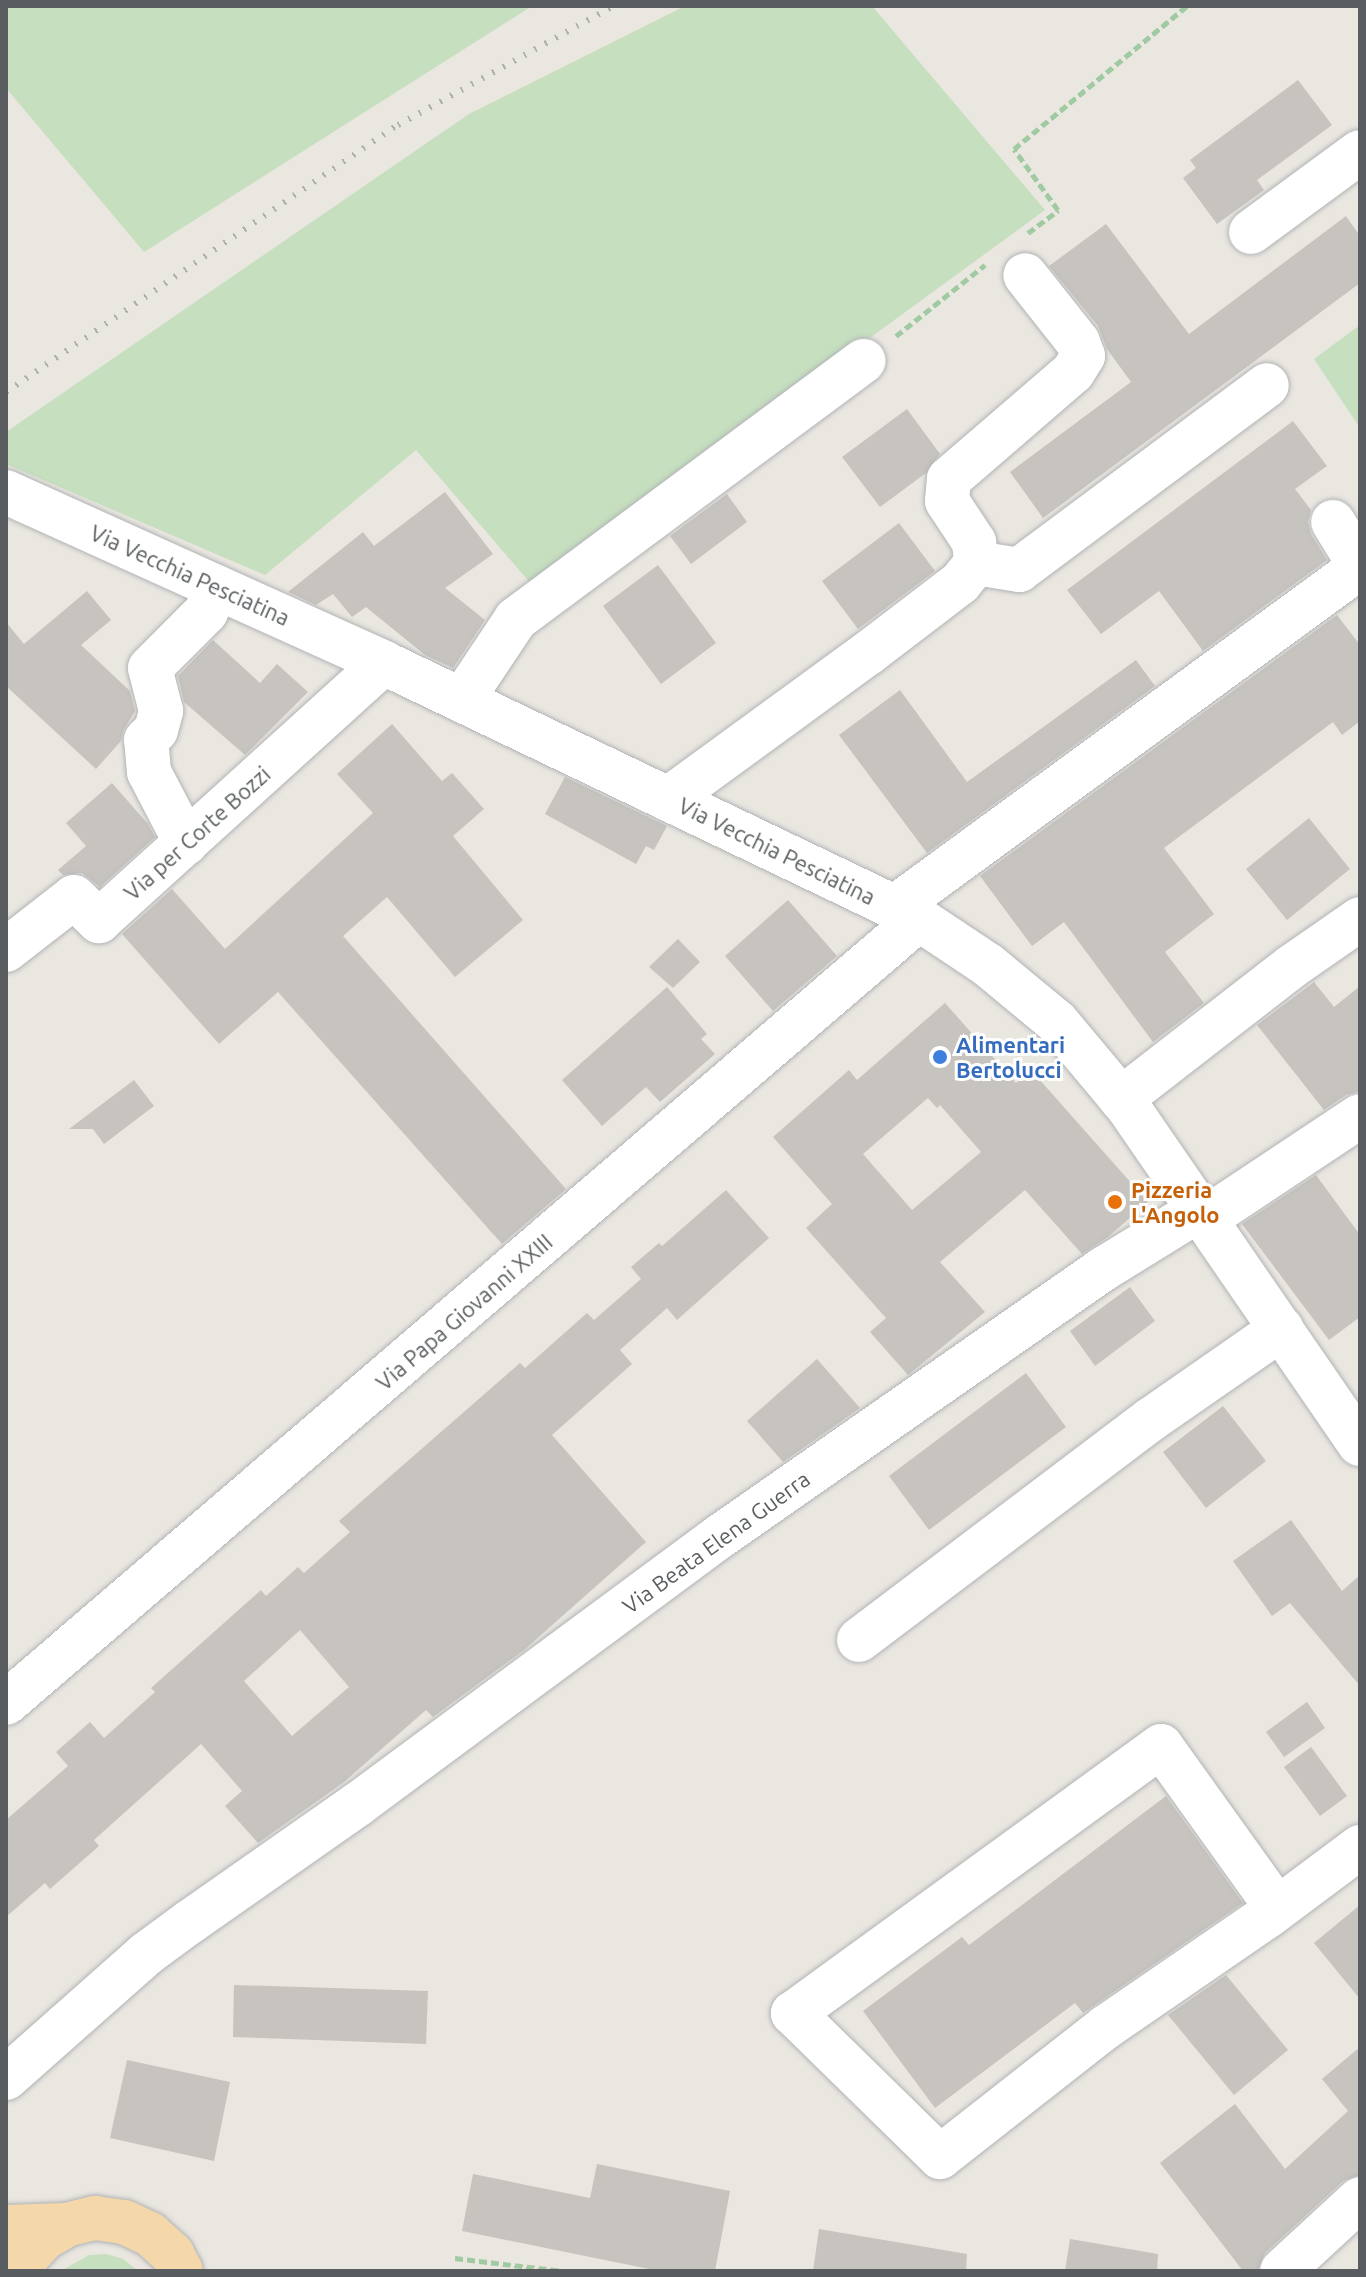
<!DOCTYPE html>
<html>
<head>
<meta charset="utf-8">
<style>
  body { margin:0 }
  #map { position:relative; width:1366px; height:2277px; overflow:hidden; background:#eae6e0; font-family:Ubuntu,sans-serif }
  div>[style] { position:absolute }
  .green>* { inset:0; background:#c6dfbf }
  .building>* { inset:0; background:#c7c3bf }
  .path>* { height:5px; margin-top:-2.5px; transform-origin:0; background:repeating-linear-gradient(90deg,#a0cba2 0 8px,transparent 0 12px) }
  .roads { filter:drop-shadow(0 0 2px #b1b4b6) drop-shadow(0 0 2px #b1b4b6) }
  .minor>* { height:44px; margin:-22px; padding:0 22px; transform-origin:22px; border-radius:22px; background:#fff }
  .major>* { height:44px; margin:-22px; padding:0 22px; transform-origin:22px; border-radius:22px; background:#f5d8aa }
  .rail>* { height:6px; margin-top:-3px; transform-origin:0; background:repeating-linear-gradient(90deg,#afb0b0 0 2px,transparent 0 12px) }
  .dots>* { width:22px; height:22px; translate:-50% -50%; box-sizing:border-box; border:4px solid #fff; border-radius:50% }
  span { translate:-50% -50%; white-space:nowrap; text-align:center; line-height:1.15; -webkit-text-stroke:6px #fff; paint-order:stroke }
  .street-label { font-size:22px; color:#595d5f }
  .shop-label { font-size:22px; color:#366cbe; font-weight:700 }
  .left { translate:0 -50%; text-align:left }
  .food-label { font-size:22px; color:#c56008; font-weight:700 }
  .frame { position:absolute; inset:0; border:8px solid #595d5f; pointer-events:none }
</style>
</head>
<body>
<div id="map">
  <div class="green">
    <div style="clip-path:polygon(6px 6px,532px 6px,144px 252px,6px 88px)"></div>
    <div style="clip-path:polygon(685px 6px,872px 6px,1045px 210px,532px 585px,416px 450px,265px 575px,6px 464px,6px 432px,469px 114px)"></div>
    <div style="clip-path:polygon(1360px 325px,1360px 428px,1314px 359px)"></div>
    <div style="clip-path:polygon(106px 2254px,123px 2259px,138px 2271px,61px 2271px,89px 2255px)"></div>
  </div>
  <div class="building">
    <div style="clip-path:polygon(1298px 80px,1332px 125px,1257px 180px,1264px 190px,1217px 224px,1183px 178px,1196px 168px,1190px 160px)"></div>
    <div style="clip-path:polygon(1346px 216px,1360px 236px,1360px 283px,1043px 518px,1010px 472px,1131px 382px,1107px 349px,1098px 326px,1049px 266px,1106px 224px,1189px 334px)"></div>
    <div style="clip-path:polygon(907px 409px,940px 454px,926px 473px,880px 507px,842px 457px)"></div>
    <div style="clip-path:polygon(1293px 421px,1327px 466px,1295px 489px,1311px 510px,1308px 522px,1311px 534px,1327px 560px,1203px 651px,1159px 591px,1101px 634px,1067px 590px)"></div>
    <div style="clip-path:polygon(445px 492px,493px 554px,445px 588px,485px 620px,453px 668px,425px 655px,366px 607px,352px 617px,333px 594px,316px 605px,288px 592px,363px 532px,374px 546px)"></div>
    <div style="clip-path:polygon(727px 494px,747px 522px,691px 564px,670px 536px)"></div>
    <div style="clip-path:polygon(899px 523px,935px 571px,858px 629px,822px 581px)"></div>
    <div style="clip-path:polygon(658px 565px,716px 643px,661px 684px,603px 606px)"></div>
    <div style="clip-path:polygon(87px 591px,111px 620px,81px 645px,130px 691px,135px 711px,123px 731px,121px 741px,96px 769px,6px 686px,6px 622px,24px 644px)"></div>
    <div style="clip-path:polygon(1337px 615px,1360px 645px,1360px 721px,1342px 735px,1333px 722px,1164px 848px,1214px 914px,1165px 952px,1204px 1003px,1153px 1042px,1064px 922px,1032px 946px,980px 876px)"></div>
    <div style="clip-path:polygon(213px 640px,260px 683px,277px 664px,308px 692px,245px 755px,184px 702px,178px 676px)"></div>
    <div style="clip-path:polygon(1136px 660px,1155px 686px,927px 853px,839px 735px,900px 690px,967px 782px)"></div>
    <div style="clip-path:polygon(392px 724px,442px 781px,452px 773px,484px 809px,453px 836px,523px 920px,455px 977px,387px 897px,343px 936px,566px 1189px,502px 1244px,278px 992px,219px 1044px,122px 934px,172px 889px,225px 949px,373px 813px,337px 774px)"></div>
    <div style="clip-path:polygon(565px 777px,667px 826px,654px 850px,646px 846px,636px 864px,545px 814px)"></div>
    <div style="clip-path:polygon(112px 783px,148px 824px,155px 837px,100px 887px,82px 873px,63px 875px,58px 870px,86px 846px,66px 823px)"></div>
    <div style="clip-path:polygon(1309px 818px,1350px 869px,1287px 920px,1246px 869px)"></div>
    <div style="clip-path:polygon(788px 900px,837px 956px,773px 1011px,725px 956px)"></div>
    <div style="clip-path:polygon(678px 939px,700px 962px,673px 988px,649px 967px)"></div>
    <div style="clip-path:polygon(1314px 982px,1334px 1007px,1360px 986px,1360px 1091px,1346px 1095px,1324px 1110px,1257px 1025px)"></div>
    <div style="clip-path:polygon(667px 987px,707px 1034px,701px 1039px,715px 1054px,660px 1102px,646px 1087px,602px 1126px,562px 1080px)"></div>
    <div style="clip-path:polygon(evenodd,945px 1003px,1016px 1083px,1031px 1070px,1148px 1202px,1108px 1237px,1082px 1254px,1025px 1190px,940px 1262px,985px 1312px,908px 1375px,870px 1332px,886px 1318px,806px 1228px,832px 1204px,773px 1137px,849px 1070px,857px 1080px,945px 1003px,928px 1098px,937px 1108px,940px 1105px,981px 1152px,912px 1210px,863px 1154px,928px 1098px)"></div>
    <div style="clip-path:polygon(134px 1080px,154px 1106px,104px 1144px,93px 1129px,69px 1129px)"></div>
    <div style="clip-path:polygon(1316px 1175px,1360px 1235px,1360px 1317px,1329px 1340px,1242px 1224px)"></div>
    <div style="clip-path:polygon(evenodd,726px 1190px,769px 1238px,677px 1320px,667px 1308px,620px 1350px,632px 1364px,552px 1435px,646px 1542px,524px 1650px,433px 1717px,426px 1710px,344px 1782px,258px 1843px,225px 1806px,242px 1791px,201px 1744px,94px 1840px,99px 1846px,50px 1889px,45px 1883px,6px 1917px,6px 1820px,68px 1766px,56px 1752px,90px 1722px,104px 1738px,155px 1692px,151px 1688px,261px 1590px,266px 1596px,298px 1567px,304px 1573px,350px 1532px,339px 1521px,520px 1363px,525px 1368px,587px 1313px,594px 1320px,641px 1279px,631px 1267px,659px 1243px,662px 1246px,726px 1190px,300px 1630px,349px 1687px,292px 1736px,244px 1681px,300px 1630px)"></div>
    <div style="clip-path:polygon(1130px 1287px,1155px 1321px,1095px 1366px,1070px 1331px)"></div>
    <div style="clip-path:polygon(817px 1359px,860px 1408px,783px 1462px,747px 1421px)"></div>
    <div style="clip-path:polygon(1026px 1373px,1066px 1427px,929px 1530px,889px 1476px)"></div>
    <div style="clip-path:polygon(1223px 1406px,1266px 1461px,1206px 1508px,1163px 1452px)"></div>
    <div style="clip-path:polygon(1291px 1520px,1342px 1591px,1360px 1575px,1360px 1686px,1290px 1603px,1272px 1616px,1233px 1561px)"></div>
    <div style="clip-path:polygon(1307px 1702px,1325px 1728px,1284px 1757px,1266px 1732px)"></div>
    <div style="clip-path:polygon(1311px 1747px,1347px 1796px,1320px 1816px,1284px 1767px)"></div>
    <div style="clip-path:polygon(1166px 1796px,1243px 1903px,1083px 2013px,1075px 2003px,935px 2108px,863px 2011px,962px 1937px,969px 1945px)"></div>
    <div style="clip-path:polygon(1360px 1905px,1360px 1999px,1314px 1943px)"></div>
    <div style="clip-path:polygon(1226px 1975px,1288px 2050px,1234px 2095px,1168px 2015px)"></div>
    <div style="clip-path:polygon(234px 1985px,428px 1991px,426px 2044px,233px 2037px)"></div>
    <div style="clip-path:polygon(1360px 2047px,1360px 2175px,1343px 2181px,1265px 2253px,1258px 2271px,1243px 2271px,1160px 2163px,1235px 2104px,1285px 2169px,1348px 2111px,1322px 2079px)"></div>
    <div style="clip-path:polygon(127px 2060px,230px 2082px,214px 2161px,110px 2138px)"></div>
    <div style="clip-path:polygon(597px 2164px,730px 2191px,715px 2271px,659px 2271px,462px 2231px,473px 2174px,590px 2198px)"></div>
    <div style="clip-path:polygon(819px 2229px,967px 2254px,966px 2271px,813px 2271px)"></div>
    <div style="clip-path:polygon(1070px 2239px,1158px 2254px,1157px 2271px,1065px 2271px)"></div>
  </div>
  <div class="path">
    <div style="left:1028px;top:233px;width:38px;rotate:-37deg"></div>
    <div style="left:1058px;top:210px;width:75px;rotate:-125.8deg"></div>
    <div style="left:1014px;top:149px;width:224px;rotate:-39.6deg"></div>
    <div style="left:896px;top:336px;width:114px;rotate:-38.6deg"></div>
    <div style="left:455px;top:2258px;width:109px;rotate:6.9deg"></div>
  </div>
  <div class="roads">
    <div class="minor">
      <div style="left:1251px;top:232px;width:135px;rotate:-36.3deg"></div>
      <div style="left:6px;top:492px;width:415px;rotate:24.3deg"></div>
      <div style="left:384px;top:663px;width:593px;rotate:25.57deg"></div>
      <div style="left:919px;top:919px;width:83px;rotate:33.7deg"></div>
      <div style="left:988px;top:965px;width:89px;rotate:39.6deg"></div>
      <div style="left:1057px;top:1022px;width:111px;rotate:50.1deg"></div>
      <div style="left:1128px;top:1107px;width:409px;rotate:55.5deg"></div>
      <div style="left:1333px;top:522px;width:52px;rotate:58.5deg"></div>
      <div style="left:976px;top:563px;width:44px;rotate:9.2deg"></div>
      <div style="left:1019px;top:570px;width:309px;rotate:-36.7deg"></div>
      <div style="left:462px;top:700px;width:97px;rotate:-56.3deg"></div>
      <div style="left:516px;top:619px;width:433px;rotate:-36.6deg"></div>
      <div style="left:668px;top:799px;width:246px;rotate:-36.1deg"></div>
      <div style="left:867px;top:654px;width:117px;rotate:-37.4deg"></div>
      <div style="left:960px;top:583px;width:26px;rotate:-51deg"></div>
      <div style="left:976px;top:563px;width:21px;rotate:-95deg"></div>
      <div style="left:974px;top:542px;width:49px;rotate:-123.4deg"></div>
      <div style="left:947px;top:501px;width:22px;rotate:-85deg"></div>
      <div style="left:949px;top:479px;width:164px;rotate:-40.8deg"></div>
      <div style="left:1073px;top:372px;width:19px;rotate:-58deg"></div>
      <div style="left:1083px;top:356px;width:15px;rotate:-110deg"></div>
      <div style="left:1078px;top:342px;width:85px;rotate:-128.3deg"></div>
      <div style="left:186px;top:843px;width:80px;rotate:-117.5deg"></div>
      <div style="left:149px;top:772px;width:32px;rotate:-95deg"></div>
      <div style="left:146px;top:740px;width:14px;rotate:-45deg"></div>
      <div style="left:156px;top:730px;width:20px;rotate:-75deg"></div>
      <div style="left:161px;top:711px;width:44px;rotate:-104.3deg"></div>
      <div style="left:150px;top:668px;width:79px;rotate:-45deg"></div>
      <div style="left:206px;top:612px;width:27px;rotate:-66deg"></div>
      <div style="left:895px;top:907px;width:576px;rotate:-36.17deg"></div>
      <div style="left:6px;top:950px;width:86px;rotate:-37.9deg"></div>
      <div style="left:74px;top:897px;width:35px;rotate:44deg"></div>
      <div style="left:99px;top:921px;width:384px;rotate:-42.2deg"></div>
      <div style="left:1121px;top:1099px;width:215px;rotate:-37.8deg"></div>
      <div style="left:1291px;top:967px;width:84px;rotate:-34.8deg"></div>
      <div style="left:1205px;top:1219px;width:186px;rotate:-33.6deg"></div>
      <div style="left:859px;top:1640px;width:365px;rotate:-37.1deg"></div>
      <div style="left:1150px;top:1420px;width:160px;rotate:-34.8deg"></div>
      <div style="left:6px;top:1703px;width:1203px;rotate:-40.65deg"></div>
      <div style="left:1277px;top:1908px;width:199px;rotate:-125.6deg"></div>
      <div style="left:1161px;top:1746px;width:455px;rotate:144deg"></div>
      <div style="left:793px;top:2013px;width:206px;rotate:44.4deg"></div>
      <div style="left:940px;top:2157px;width:211px;rotate:-38.1deg"></div>
      <div style="left:1106px;top:2027px;width:198px;rotate:-34.5deg"></div>
      <div style="left:1269px;top:1915px;width:114px;rotate:-36.8deg"></div>
      <div style="left:6px;top:2078px;width:187px;rotate:-41.5deg"></div>
      <div style="left:146px;top:1954px;width:56px;rotate:-36.3deg"></div>
      <div style="left:191px;top:1921px;width:204px;rotate:-35deg"></div>
      <div style="left:358px;top:1804px;width:449px;rotate:-36.5deg"></div>
      <div style="left:719px;top:1537px;width:470px;rotate:-34.9deg"></div>
      <div style="left:1105px;top:1268px;width:110px;rotate:-31.7deg"></div>
      <div style="left:1282px;top:2271px;width:106px;rotate:-42.7deg"></div>
    </div>
    <div class="major">
      <div style="left:6px;top:2227px;width:60px;rotate:-1.9deg"></div>
      <div style="left:66px;top:2225px;width:30px;rotate:-14deg"></div>
      <div style="left:95px;top:2218px;width:29px;rotate:8deg"></div>
      <div style="left:124px;top:2222px;width:29px;rotate:25deg"></div>
      <div style="left:150px;top:2234px;width:30px;rotate:42deg"></div>
      <div style="left:172px;top:2254px;width:19px;rotate:62deg"></div>
      <div style="left:20px;top:2271px;width:13px;rotate:-67deg"></div>
      <div style="left:25px;top:2259px;width:27px;rotate:-48deg"></div>
      <div style="left:43px;top:2239px;width:27px;rotate:-31deg"></div>
    </div>
  </div>
  <div class="rail">
    <div style="left:6px;top:392px;width:474px;rotate:-34.3deg"></div>
    <div style="left:398px;top:125px;width:247px;rotate:-28.9deg"></div>
  </div>
  <div class="dots">
    <div style="left:940px;top:1057px;background:#3f7fe0"></div>
    <div style="left:1115px;top:1202px;background:#e8710a"></div>
  </div>
  <div class="street-label">
    <span style="left:190px;top:575px;rotate:24deg">Via Vecchia Pesciatina</span>
    <span style="left:197px;top:833px;rotate:-42deg">Via per Corte Bozzi</span>
    <span style="left:777px;top:851px;rotate:26deg">Via Vecchia Pesciatina</span>
    <span style="left:464px;top:1312px;rotate:-41deg">Via Papa Giovanni XXIII</span>
    <span style="left:716px;top:1542px;rotate:-36deg">Via Beata Elena Guerra</span>
  </div>
  <div class="shop-label">
    <span class="left" style="left:956px;top:1057px">Alimentari<br>Bertolucci</span>
  </div>
  <div class="food-label">
    <span class="left" style="left:1131px;top:1202px">Pizzeria<br>L'Angolo</span>
  </div>
  <div class="frame"></div>
</div>
</body>
</html>
